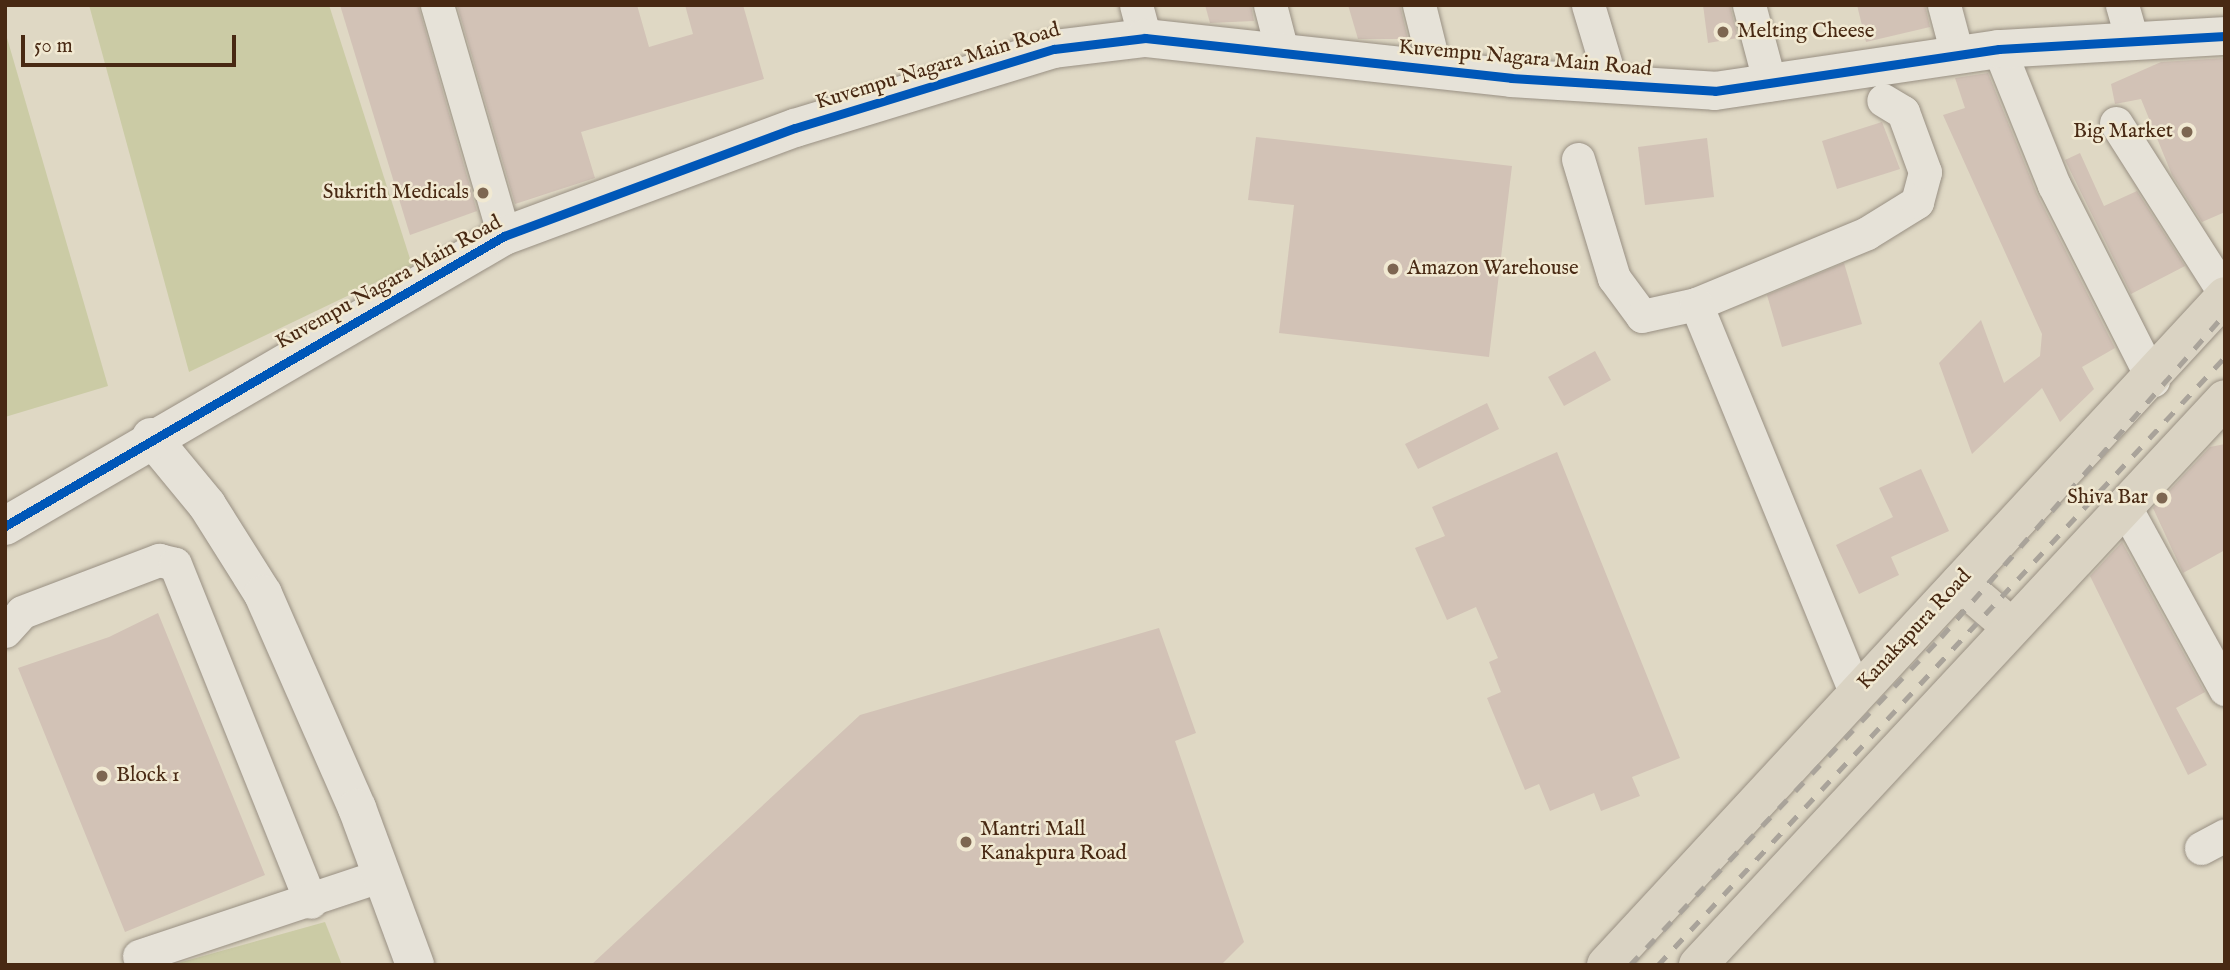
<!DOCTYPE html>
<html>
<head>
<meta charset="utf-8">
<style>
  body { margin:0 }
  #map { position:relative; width:2230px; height:970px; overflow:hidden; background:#dfd8c4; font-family:"IM FELL English",serif }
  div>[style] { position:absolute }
  .green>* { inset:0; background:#cbcba5 }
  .building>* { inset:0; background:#d2c2b6 }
  .roads { filter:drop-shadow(0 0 2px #999083) drop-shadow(0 0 2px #999083) }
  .street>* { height:33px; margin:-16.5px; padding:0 16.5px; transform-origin:16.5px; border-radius:16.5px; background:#e6e2d8 }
  .secondary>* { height:38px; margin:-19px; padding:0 19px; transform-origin:19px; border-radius:19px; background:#e6e2d8 }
  .highway>* { height:38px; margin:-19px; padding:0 19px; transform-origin:19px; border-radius:19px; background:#dad3c3 }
  .rail>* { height:5px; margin-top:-2.5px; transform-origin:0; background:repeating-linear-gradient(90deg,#a9a39a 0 12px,transparent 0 24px) }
  .cycleway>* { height:9px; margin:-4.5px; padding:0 4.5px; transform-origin:4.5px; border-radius:4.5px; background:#0057b8 }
  .dots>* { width:19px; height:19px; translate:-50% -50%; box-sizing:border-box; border:4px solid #f1e9d2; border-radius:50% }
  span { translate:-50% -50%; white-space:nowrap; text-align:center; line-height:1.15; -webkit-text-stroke:5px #f1e9d2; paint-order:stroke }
  .poi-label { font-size:21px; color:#482913 }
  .left { translate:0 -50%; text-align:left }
  .right { translate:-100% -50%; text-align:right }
  .street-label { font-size:21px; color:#482913 }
  .frame { position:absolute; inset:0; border:7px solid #482913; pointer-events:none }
  .scale { position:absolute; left:21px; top:35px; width:215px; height:32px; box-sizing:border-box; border:4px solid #482913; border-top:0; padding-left:9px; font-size:21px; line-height:24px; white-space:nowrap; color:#482913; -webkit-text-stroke:5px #f1e9d2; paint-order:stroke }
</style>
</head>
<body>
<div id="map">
  <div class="green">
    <div style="clip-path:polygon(89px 5px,329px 5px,412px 265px,189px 372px)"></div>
    <div style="clip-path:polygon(5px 31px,108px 386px,5px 417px)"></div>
    <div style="clip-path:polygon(325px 922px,342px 965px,171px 965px)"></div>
  </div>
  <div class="building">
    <div style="clip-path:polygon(340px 5px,418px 5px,477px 211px,410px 235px)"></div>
    <div style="clip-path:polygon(457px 5px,637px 5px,649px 47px,693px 34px,685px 5px,743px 5px,764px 79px,581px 132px,595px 178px,515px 204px)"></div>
    <div style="clip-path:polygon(1205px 5px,1251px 5px,1254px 21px,1210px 23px)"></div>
    <div style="clip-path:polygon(1348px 5px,1400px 5px,1408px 39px,1358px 39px)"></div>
    <div style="clip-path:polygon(1703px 5px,1730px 5px,1738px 38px,1708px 43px)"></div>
    <div style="clip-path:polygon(1857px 5px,1925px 5px,1930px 27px,1866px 42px)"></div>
    <div style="clip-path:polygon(2225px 58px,2225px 212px,2202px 222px,2172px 175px,2141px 99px,2115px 104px,2111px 84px,2161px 62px)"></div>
    <div style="clip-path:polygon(1988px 73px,2037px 194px,2115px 348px,2082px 367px,2094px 389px,2060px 422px,2042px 388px,1972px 454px,1939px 363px,1981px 320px,2004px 383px,2040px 356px,2042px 334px,1943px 115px,1965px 108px,1955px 78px)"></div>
    <div style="clip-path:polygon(1882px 122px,1900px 169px,1837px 189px,1822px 141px)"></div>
    <div style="clip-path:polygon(1256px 137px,1512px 166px,1489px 357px,1279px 333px,1294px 205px,1248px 200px)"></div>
    <div style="clip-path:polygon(1707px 138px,1714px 197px,1645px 205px,1638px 147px)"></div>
    <div style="clip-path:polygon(2080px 153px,2104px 206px,2137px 191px,2185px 266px,2131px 294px,2065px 160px)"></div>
    <div style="clip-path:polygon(1844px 263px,1862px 324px,1782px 347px,1767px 295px)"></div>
    <div style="clip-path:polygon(1595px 351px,1611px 380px,1564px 406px,1548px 377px)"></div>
    <div style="clip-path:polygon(1487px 403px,1499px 429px,1418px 469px,1405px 444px)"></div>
    <div style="clip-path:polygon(2225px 444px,2225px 550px,2183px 573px,2153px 508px,2210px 447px)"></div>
    <div style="clip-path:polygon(1557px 452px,1680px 758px,1632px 777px,1640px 796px,1601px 811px,1594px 793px,1550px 811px,1539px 784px,1525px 790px,1487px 698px,1501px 692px,1489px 662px,1498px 658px,1476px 607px,1447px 620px,1415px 548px,1445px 536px,1432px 507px)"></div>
    <div style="clip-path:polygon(1921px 469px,1949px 531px,1891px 557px,1899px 575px,1859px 594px,1836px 545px,1893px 517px,1879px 488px)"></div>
    <div style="clip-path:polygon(2122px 542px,2205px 692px,2176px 708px,2207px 765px,2188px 775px,2090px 576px)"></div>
    <div style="clip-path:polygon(158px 613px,265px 875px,125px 932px,18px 668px,109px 637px)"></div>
    <div style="clip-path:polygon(1159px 628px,1196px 733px,1175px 741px,1244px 942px,1221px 965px,591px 965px,860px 715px)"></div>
  </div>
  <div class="roads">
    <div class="street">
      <div style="left:437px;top:5px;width:241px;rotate:73.8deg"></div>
      <div style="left:1136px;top:5px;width:34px;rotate:75deg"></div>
      <div style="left:1270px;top:5px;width:48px;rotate:75.4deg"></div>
      <div style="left:1419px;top:5px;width:66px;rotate:76deg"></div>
      <div style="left:1588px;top:5px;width:84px;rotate:73.3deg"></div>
      <div style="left:1749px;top:5px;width:82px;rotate:75.1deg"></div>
      <div style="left:1944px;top:5px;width:51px;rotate:75.1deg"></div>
      <div style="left:2122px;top:5px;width:36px;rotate:74deg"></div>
      <div style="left:1999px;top:49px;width:147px;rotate:68deg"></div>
      <div style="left:2054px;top:185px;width:219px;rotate:63.1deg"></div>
      <div style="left:2116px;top:123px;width:203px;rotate:57.5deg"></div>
      <div style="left:1578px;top:159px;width:124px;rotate:73.2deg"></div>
      <div style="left:1614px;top:278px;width:47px;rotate:53.6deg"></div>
      <div style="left:1642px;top:316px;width:55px;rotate:-12.5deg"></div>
      <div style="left:1696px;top:304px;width:185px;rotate:-22.5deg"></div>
      <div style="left:1867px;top:233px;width:59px;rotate:-31.8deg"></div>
      <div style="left:1917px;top:202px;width:31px;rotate:-75deg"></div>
      <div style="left:1925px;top:172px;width:64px;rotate:-110.1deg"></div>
      <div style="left:1903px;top:112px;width:23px;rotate:-149deg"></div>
      <div style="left:1696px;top:304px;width:422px;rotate:67.7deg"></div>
      <div style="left:2125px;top:507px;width:208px;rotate:61.2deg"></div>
      <div style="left:5px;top:631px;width:25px;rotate:-48deg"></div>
      <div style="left:22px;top:612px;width:147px;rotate:-20.8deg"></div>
      <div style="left:159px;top:560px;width:16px;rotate:14deg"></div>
      <div style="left:175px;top:564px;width:364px;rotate:68.1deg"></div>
      <div style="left:2201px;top:848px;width:27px;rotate:-28deg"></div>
      <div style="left:139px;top:956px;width:257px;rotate:-18.4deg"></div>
    </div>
    <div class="secondary">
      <div style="left:151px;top:437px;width:88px;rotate:50.5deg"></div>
      <div style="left:207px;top:505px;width:105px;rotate:57.8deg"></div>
      <div style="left:263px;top:594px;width:234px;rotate:66.3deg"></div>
      <div style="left:357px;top:808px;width:167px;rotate:69.7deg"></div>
      <div style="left:5px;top:526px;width:577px;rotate:-30.16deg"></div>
      <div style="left:504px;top:236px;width:310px;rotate:-20.4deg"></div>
      <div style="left:795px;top:128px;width:271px;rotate:-17deg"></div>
      <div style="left:1054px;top:49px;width:92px;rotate:-6.9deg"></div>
      <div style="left:1145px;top:38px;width:368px;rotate:6.2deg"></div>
      <div style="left:1511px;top:78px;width:204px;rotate:3.6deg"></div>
      <div style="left:1715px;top:91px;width:287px;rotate:-8.4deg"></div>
      <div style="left:1999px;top:49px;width:226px;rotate:-3.3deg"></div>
    </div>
    <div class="highway">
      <div style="left:1960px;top:583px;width:66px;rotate:40.7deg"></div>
      <div style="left:1606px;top:965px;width:911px;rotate:-47.22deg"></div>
      <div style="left:1698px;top:965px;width:773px;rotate:-47.04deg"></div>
    </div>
  </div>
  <div class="rail">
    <div style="left:1630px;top:965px;width:452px;rotate:-46.5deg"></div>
    <div style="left:1941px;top:637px;width:430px;rotate:-48.7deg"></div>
    <div style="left:1658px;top:965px;width:831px;rotate:-47deg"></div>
  </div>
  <div class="cycleway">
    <div style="left:5px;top:526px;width:577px;rotate:-30.16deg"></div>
    <div style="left:504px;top:236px;width:310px;rotate:-20.4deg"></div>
    <div style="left:795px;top:128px;width:271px;rotate:-17deg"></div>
    <div style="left:1054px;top:49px;width:92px;rotate:-6.9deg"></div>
    <div style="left:1145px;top:38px;width:368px;rotate:6.2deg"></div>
    <div style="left:1511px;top:78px;width:204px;rotate:3.6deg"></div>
    <div style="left:1715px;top:91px;width:287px;rotate:-8.4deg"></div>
    <div style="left:1999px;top:49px;width:226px;rotate:-3.3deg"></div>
  </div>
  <div class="dots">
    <div style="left:1723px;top:32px;background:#7d6651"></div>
    <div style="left:2187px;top:132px;background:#7d6651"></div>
    <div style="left:483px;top:193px;background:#7d6651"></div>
    <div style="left:1393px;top:269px;background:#7d6651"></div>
    <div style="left:2162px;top:498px;background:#7d6651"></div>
    <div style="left:102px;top:776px;background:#7d6651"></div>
    <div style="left:966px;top:842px;background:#7d6651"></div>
  </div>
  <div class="poi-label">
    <span class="left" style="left:1737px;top:32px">Melting Cheese</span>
    <span class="right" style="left:2173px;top:132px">Big Market</span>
    <span class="right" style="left:469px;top:193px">Sukrith Medicals</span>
    <span class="left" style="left:1407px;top:269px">Amazon Warehouse</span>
    <span class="right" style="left:2148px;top:498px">Shiva Bar</span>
    <span class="left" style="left:116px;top:776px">Block 1</span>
    <span class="left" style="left:980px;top:842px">Mantri Mall<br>Kanakpura Road</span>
  </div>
  <div class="street-label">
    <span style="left:1525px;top:59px;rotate:5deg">Kuvempu Nagara Main Road</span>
    <span style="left:938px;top:67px;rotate:-17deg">Kuvempu Nagara Main Road</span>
    <span style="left:389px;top:283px;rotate:-29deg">Kuvempu Nagara Main Road</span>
    <span style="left:1915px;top:630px;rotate:-47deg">Kanakapura Road</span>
  </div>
  <div class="frame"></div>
  <div class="scale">50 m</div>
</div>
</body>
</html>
